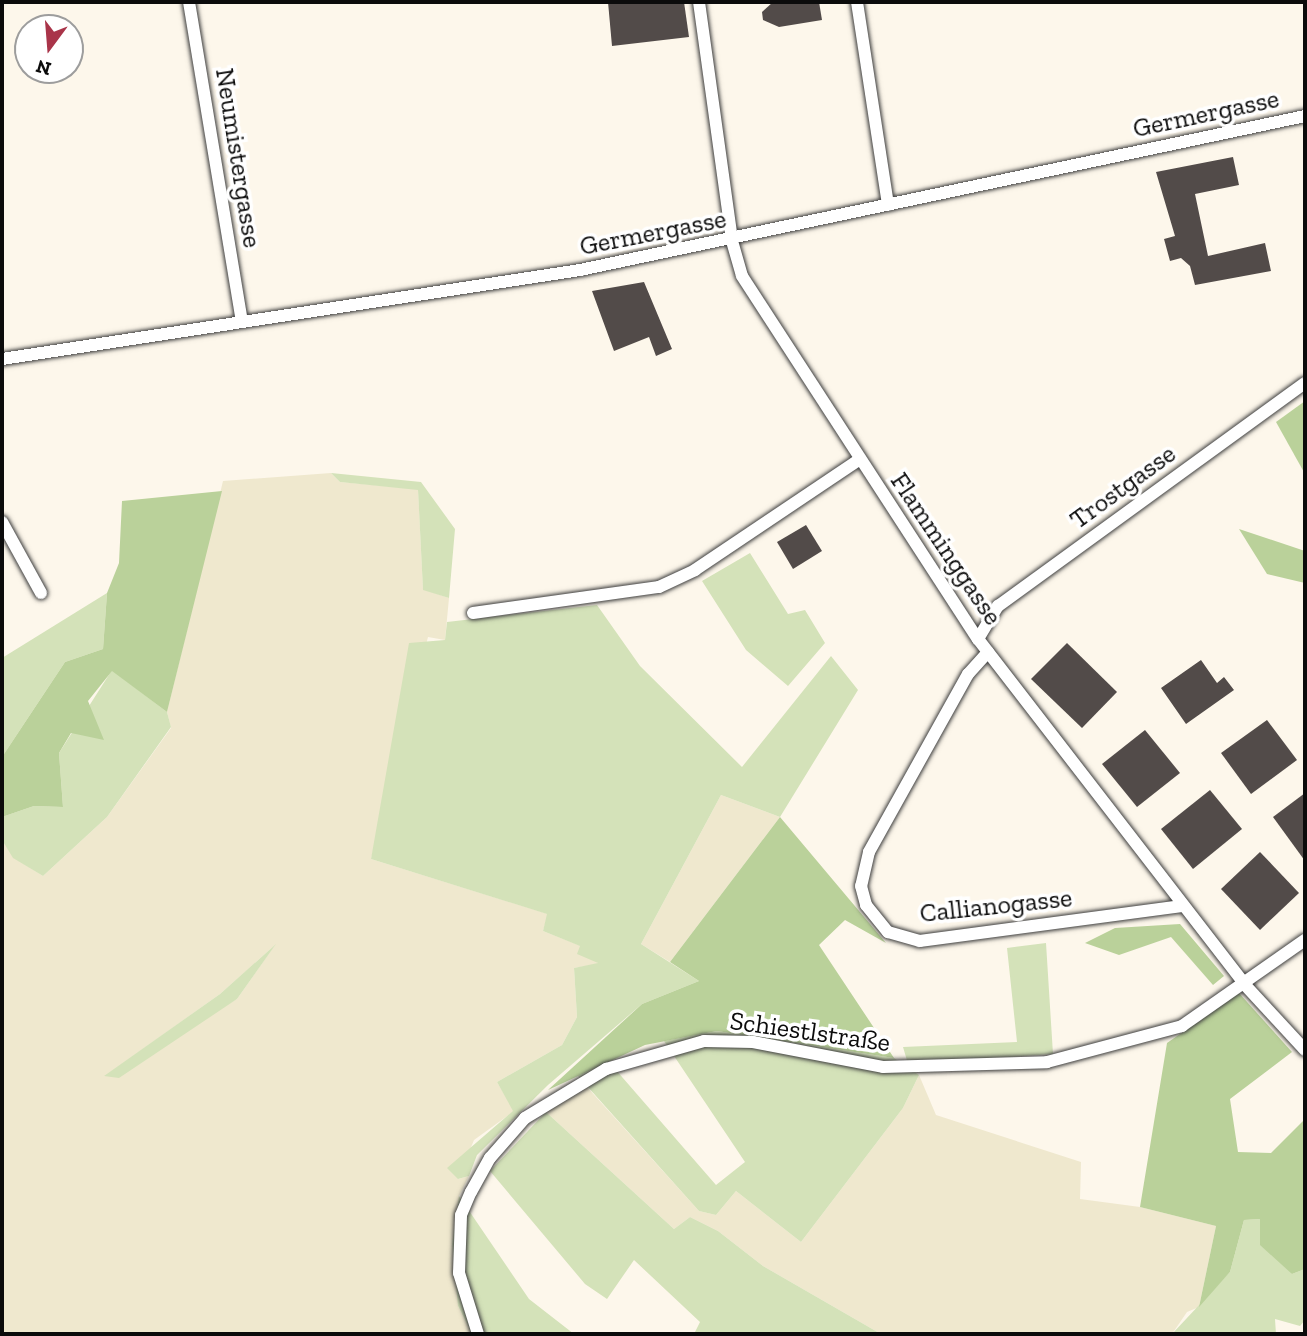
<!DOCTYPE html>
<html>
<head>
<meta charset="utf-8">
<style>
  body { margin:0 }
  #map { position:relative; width:1307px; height:1336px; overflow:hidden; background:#fdf7eb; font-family:"Zilla Slab",serif }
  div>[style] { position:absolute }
  .farmland>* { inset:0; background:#efe8ce }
  .green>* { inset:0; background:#d4e2b9 }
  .forest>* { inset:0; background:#bad19a }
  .building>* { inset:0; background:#524b49 }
  .roads { filter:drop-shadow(0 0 2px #3e3e3e) drop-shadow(0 0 2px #3e3e3e) }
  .minor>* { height:12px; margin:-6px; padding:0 6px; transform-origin:6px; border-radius:6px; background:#fff }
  span { translate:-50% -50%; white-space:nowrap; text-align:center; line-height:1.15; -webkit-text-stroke:7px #fff; paint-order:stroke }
  .street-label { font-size:26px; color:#0b0b0b }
  .frame { position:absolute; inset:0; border:4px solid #0b0b0b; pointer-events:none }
  .north { position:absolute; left:14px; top:14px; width:70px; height:70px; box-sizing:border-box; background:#fff; border:2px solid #9d9d9d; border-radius:50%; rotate:196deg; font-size:19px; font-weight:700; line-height:28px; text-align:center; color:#0b0b0b }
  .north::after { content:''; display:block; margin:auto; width:24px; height:32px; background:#a93449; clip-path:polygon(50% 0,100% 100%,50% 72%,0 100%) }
</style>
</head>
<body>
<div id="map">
  <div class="farmland">
    <div style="clip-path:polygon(evenodd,331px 473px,340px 482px,418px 489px,423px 589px,449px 598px,445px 640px,428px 637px,371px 859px,548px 914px,543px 931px,581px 946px,599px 964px,574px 968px,577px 1017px,562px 1045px,497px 1082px,514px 1111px,474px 1140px,458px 1179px,469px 1176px,459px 1196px,458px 1306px,472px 1334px,2px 1334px,2px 840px,14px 858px,43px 876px,107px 817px,171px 728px,167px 712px,223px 481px,331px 473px,275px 945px,237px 999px,105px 1076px,220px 994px,275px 945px)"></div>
    <div style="clip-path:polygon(721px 795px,780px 817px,670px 962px,641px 944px)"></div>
    <div style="clip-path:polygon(919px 1075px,936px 1115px,1081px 1162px,1080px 1199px,1140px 1207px,1216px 1226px,1199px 1307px,1187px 1312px,1172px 1334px,881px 1334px,763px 1266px,718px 1231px,690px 1217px,674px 1229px,546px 1112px,587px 1087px,699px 1211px,716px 1215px,736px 1191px,801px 1242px,903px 1108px)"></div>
  </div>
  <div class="green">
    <div style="clip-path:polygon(331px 473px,421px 482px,455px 529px,449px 598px,423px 590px,418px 490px,340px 482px)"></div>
    <div style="clip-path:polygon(750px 553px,788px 614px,805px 610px,825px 643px,788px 686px,746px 650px,702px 581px)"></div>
    <div style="clip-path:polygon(107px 593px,103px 649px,65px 662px,2px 757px,2px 658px)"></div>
    <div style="clip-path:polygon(597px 605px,640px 666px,742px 767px,831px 656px,858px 690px,780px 817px,721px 795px,641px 944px,699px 981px,642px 1004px,548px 1085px,477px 1155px,469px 1176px,458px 1179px,447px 1168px,513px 1111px,497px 1082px,562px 1045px,577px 1017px,574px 968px,598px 963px,577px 954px,580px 946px,543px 931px,547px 914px,371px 859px,409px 643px,445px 640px,447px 622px)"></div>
    <div style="clip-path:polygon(112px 670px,167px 712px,171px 727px,107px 817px,43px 876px,13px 858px,2px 840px,2px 817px,34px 806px,63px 807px,59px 753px)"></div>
    <div style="clip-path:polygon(1046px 943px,1053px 1054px,908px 1064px,903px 1047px,1017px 1042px,1007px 948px)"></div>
    <div style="clip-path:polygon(276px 944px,237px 999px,119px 1078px,104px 1076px,220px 994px)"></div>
    <div style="clip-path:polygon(717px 1031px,894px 1058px,919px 1075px,903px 1108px,801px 1242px,736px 1191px,716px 1215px,699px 1211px,578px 1076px,609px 1062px,716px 1185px,745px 1162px,664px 1041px)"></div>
    <div style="clip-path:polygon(546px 1112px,674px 1229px,690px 1217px,718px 1231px,763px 1266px,881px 1334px,694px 1334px,700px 1322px,634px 1260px,607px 1299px,585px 1284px,490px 1171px)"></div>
    <div style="clip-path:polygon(459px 1196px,529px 1299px,574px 1334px,472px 1334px,458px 1306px,452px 1244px)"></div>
    <div style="clip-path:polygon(1260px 1219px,1292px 1274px,1305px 1269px,1305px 1320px,1300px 1326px,1275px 1319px,1276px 1334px,1172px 1334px,1230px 1272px,1244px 1220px)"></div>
  </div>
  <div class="forest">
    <div style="clip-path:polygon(1305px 401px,1305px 474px,1276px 422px)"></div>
    <div style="clip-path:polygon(222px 491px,167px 712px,112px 671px,88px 701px,104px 740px,71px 733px,59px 753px,63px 807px,34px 806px,2px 817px,2px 757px,65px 662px,103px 649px,107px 593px,119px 563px,122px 501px)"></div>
    <div style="clip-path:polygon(1239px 529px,1305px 551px,1305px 583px,1267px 574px)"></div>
    <div style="clip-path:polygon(780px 817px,886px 943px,845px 920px,819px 945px,894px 1058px,717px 1031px,645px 1045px,548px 1090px,642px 1004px,699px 981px,670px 962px)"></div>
    <div style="clip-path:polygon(1180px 924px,1224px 976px,1213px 985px,1171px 937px,1119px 955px,1085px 943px,1115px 928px)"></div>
    <div style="clip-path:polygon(1239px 993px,1292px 1052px,1230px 1099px,1238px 1152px,1271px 1153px,1305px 1119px,1305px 1269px,1292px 1274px,1260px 1245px,1260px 1219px,1244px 1220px,1230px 1272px,1199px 1307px,1216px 1226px,1140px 1207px,1167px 1043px)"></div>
  </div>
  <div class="building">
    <div style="clip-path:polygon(608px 2px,684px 2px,689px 37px,612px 46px)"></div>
    <div style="clip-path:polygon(773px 2px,819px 2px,822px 20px,779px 27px,763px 20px,762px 12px)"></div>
    <div style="clip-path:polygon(1233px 157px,1239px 185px,1195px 194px,1208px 256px,1265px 243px,1271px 271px,1195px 285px,1190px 266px,1181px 258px,1170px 261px,1164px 239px,1175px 236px,1156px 172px)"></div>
    <div style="clip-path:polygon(644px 282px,672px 349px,656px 356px,649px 337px,614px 351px,592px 291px)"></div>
    <div style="clip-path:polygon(806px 525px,822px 551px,793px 569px,777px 542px)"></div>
    <div style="clip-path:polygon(1067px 643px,1117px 692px,1082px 728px,1031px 679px)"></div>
    <div style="clip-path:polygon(1201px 660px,1217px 683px,1224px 677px,1234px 690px,1186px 724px,1161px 688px)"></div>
    <div style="clip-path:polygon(1267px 720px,1297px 760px,1251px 794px,1221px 753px)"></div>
    <div style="clip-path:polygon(1145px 730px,1180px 773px,1137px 807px,1102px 764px)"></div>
    <div style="clip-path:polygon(1210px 790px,1242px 829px,1193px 869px,1161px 829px)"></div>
    <div style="clip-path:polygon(1305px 793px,1305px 861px,1273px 817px)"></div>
    <div style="clip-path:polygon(1260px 852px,1299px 893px,1260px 930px,1221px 889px)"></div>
  </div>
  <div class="roads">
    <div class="minor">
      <div style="left:189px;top:2px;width:324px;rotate:80.6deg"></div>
      <div style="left:699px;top:2px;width:241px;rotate:82.1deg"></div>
      <div style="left:732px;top:241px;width:36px;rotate:74deg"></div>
      <div style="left:742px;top:276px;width:433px;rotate:57deg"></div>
      <div style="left:978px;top:639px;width:438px;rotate:52.3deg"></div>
      <div style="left:1246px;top:986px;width:87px;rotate:47.3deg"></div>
      <div style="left:857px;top:2px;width:205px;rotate:81.3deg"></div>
      <div style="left:2px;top:359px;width:585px;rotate:-8.75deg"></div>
      <div style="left:580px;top:270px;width:741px;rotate:-11.99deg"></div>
      <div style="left:2px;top:522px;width:81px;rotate:61.2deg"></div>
      <div style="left:473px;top:613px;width:188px;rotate:-8deg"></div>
      <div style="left:659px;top:587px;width:40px;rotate:-25deg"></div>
      <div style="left:695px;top:570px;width:197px;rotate:-33.9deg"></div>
      <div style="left:978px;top:639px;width:39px;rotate:-59deg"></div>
      <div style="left:998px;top:606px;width:379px;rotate:-36deg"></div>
      <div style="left:988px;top:652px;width:30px;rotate:132deg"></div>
      <div style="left:968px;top:674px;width:204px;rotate:119.1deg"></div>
      <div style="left:869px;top:852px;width:35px;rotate:103deg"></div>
      <div style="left:861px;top:886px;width:20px;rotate:75deg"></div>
      <div style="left:866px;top:905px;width:35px;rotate:51deg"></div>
      <div style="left:888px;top:932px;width:33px;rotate:16deg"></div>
      <div style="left:920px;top:941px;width:264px;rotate:-7.6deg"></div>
      <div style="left:478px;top:1334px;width:64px;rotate:-107.3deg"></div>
      <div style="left:459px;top:1273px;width:58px;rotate:-88deg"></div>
      <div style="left:461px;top:1215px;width:25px;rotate:-67deg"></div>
      <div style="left:471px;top:1192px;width:39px;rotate:-61deg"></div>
      <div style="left:490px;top:1158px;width:53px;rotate:-48.8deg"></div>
      <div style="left:525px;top:1118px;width:95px;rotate:-31.2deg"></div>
      <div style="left:606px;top:1069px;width:102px;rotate:-15.9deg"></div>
      <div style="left:704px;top:1041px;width:49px;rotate:1.2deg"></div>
      <div style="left:753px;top:1042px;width:132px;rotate:10.9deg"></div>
      <div style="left:883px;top:1067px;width:164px;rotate:-1.7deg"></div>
      <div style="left:1047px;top:1062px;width:140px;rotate:-14.9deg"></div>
      <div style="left:1182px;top:1026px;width:150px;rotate:-35deg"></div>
    </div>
  </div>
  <div class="street-label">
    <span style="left:1206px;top:114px;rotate:-12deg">Germergasse</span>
    <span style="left:238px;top:158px;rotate:81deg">Neumistergasse</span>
    <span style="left:653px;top:233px;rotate:-11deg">Germergasse</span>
    <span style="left:1123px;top:487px;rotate:-36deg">Trostgasse</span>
    <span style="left:946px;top:549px;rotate:56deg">Flamminggasse</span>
    <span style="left:996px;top:906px;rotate:-6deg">Callianogasse</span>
    <span style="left:810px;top:1032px;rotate:8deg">Schiestlstraße</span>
  </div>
  <div class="frame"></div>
  <div class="north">N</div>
</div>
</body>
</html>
